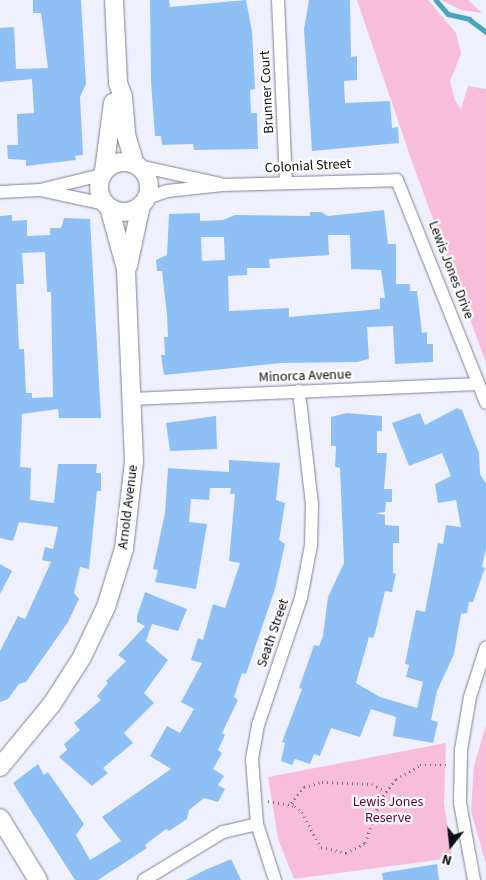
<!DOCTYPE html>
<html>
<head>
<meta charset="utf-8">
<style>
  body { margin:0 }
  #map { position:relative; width:486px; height:880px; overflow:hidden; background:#eff0fe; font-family:"Source Sans 3",sans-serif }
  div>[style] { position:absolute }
  .green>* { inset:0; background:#f8bdd9 }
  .stream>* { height:4.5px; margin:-2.25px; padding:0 2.25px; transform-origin:2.25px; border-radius:2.25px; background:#47a4bc }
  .building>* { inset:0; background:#8ec0f6 }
  .path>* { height:2.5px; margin-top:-1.25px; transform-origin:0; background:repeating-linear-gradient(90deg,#75767f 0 1px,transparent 0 5px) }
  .roads { filter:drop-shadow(0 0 1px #818191) drop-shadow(0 0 1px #818191) }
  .street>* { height:12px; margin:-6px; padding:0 6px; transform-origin:6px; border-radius:6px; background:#fff }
  .secondary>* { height:18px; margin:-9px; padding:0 9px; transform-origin:9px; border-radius:9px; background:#fff }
  .secondary>.ring { margin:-9px; padding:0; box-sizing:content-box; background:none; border:18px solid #fff; border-radius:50% }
  span { translate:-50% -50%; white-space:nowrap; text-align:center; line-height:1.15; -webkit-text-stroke:4.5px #fefefe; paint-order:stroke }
  .street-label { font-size:14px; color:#0c0c12 }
  .park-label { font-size:14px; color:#590439 }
  .north { position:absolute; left:426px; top:820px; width:50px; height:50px; -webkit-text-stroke:4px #fefefe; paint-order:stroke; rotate:196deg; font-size:14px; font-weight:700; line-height:20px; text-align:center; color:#0c0c12 }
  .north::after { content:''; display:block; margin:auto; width:18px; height:22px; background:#0c0c12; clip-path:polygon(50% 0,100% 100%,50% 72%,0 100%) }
</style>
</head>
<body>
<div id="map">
  <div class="green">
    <div style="clip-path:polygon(357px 0,428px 0,456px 33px,461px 54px,450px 81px,455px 101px,461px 109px,468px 86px,486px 89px,486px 363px,411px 159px)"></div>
    <div style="clip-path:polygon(441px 0,468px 0,482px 13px,461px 10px)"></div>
    <div style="clip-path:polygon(486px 725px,486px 865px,471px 811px,474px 766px)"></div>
    <div style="clip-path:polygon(446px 743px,444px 803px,452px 858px,294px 879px,278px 839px,268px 777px)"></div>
  </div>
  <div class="stream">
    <div style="left:436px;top:0;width:18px;rotate:49deg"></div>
    <div style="left:448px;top:14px;width:22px;rotate:13deg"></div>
    <div style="left:469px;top:19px;width:21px;rotate:37deg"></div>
  </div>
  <div class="building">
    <div style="clip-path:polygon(33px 0,81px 0,86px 84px,80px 97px,83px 155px,75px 156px,76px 160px,26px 166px,26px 160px,8px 159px,7px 145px,18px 145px,17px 114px,34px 113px,32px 79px,0 82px,0 28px,14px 27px,16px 69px,48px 68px,41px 13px,33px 13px)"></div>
    <div style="clip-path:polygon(150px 0,169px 0,170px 7px,246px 0,252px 32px,255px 89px,250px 90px,251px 113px,257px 113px,258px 149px,194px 150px,193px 144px,162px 145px,161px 136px,155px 136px,151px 81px)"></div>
    <div style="clip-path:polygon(309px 0,350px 0,351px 57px,357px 56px,357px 80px,344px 81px,345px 103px,390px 101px,392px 128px,398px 127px,399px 143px,312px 151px,304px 29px)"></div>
    <div style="clip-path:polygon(evenodd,384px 210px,388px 244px,396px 244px,396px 284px,410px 284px,410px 291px,417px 291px,422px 333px,427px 332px,427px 344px,433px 344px,433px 362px,395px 364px,393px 326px,367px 327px,369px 359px,357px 362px,282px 363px,164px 375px,161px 355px,165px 355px,164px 337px,168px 337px,167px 315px,162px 271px,157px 271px,156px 260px,167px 255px,169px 214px,200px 213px,200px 221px,223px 220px,235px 215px,310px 216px,310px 212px,321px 212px,328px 216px,384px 210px,328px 235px,350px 235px,351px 269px,381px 270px,385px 298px,380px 298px,380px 309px,289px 317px,289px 308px,229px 311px,228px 276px,247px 275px,247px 268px,270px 268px,269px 259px,329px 255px,328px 235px,384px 210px,201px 237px,224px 237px,225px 260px,202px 261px,201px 237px)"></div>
    <div style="clip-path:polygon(evenodd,12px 215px,12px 221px,27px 220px,27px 236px,50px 235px,50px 228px,61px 228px,64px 218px,90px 219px,101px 418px,59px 418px,58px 409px,22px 414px,20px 467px,31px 468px,30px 500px,54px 503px,58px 464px,97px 464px,96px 473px,101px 473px,101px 491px,97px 491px,89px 569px,80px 567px,74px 593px,79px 599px,68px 622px,26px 682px,19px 684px,8px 699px,0 702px,0 651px,18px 616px,25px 619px,51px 562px,42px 560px,45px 547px,53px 549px,58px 527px,19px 522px,13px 541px,0 538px,0 216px,12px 215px,45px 252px,47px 292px,51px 292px,53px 397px,32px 398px,32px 393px,26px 393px,24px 349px,19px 349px,16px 284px,24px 284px,22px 253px,45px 252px)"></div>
    <div style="clip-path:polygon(457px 408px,462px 410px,479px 453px,480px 474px,486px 484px,486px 548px,482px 567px,485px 568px,473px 602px,469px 602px,467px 613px,461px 614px,454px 654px,437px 691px,431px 720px,438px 722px,433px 743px,393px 736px,396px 717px,371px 709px,360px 737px,331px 728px,320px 756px,314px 754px,310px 764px,295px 759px,292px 765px,281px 761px,285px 743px,282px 742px,302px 689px,299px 688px,314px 645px,319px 646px,323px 636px,328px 597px,344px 563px,340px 468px,335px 467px,336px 446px,331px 446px,331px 417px,347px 413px,382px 416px,382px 431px,377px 431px,377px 453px,387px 453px,384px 489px,392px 489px,392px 502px,386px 502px,385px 512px,376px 513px,385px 515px,385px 525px,399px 526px,399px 543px,393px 543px,393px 573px,396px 574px,392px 592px,385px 591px,375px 633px,373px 638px,369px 637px,356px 683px,380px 697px,417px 708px,423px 682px,406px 677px,409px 665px,405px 664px,416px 610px,425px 612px,438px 543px,443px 544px,446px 525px,461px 527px,456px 500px,438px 503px,435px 484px,451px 476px,442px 453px,409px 466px,392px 423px,420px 413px,425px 425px)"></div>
    <div style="clip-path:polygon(216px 416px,217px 449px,170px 451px,166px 423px)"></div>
    <div style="clip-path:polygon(229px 460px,280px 463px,276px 500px,285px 503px,279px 540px,285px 544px,275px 589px,246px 674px,242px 673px,234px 697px,238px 700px,222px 733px,225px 735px,218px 750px,222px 753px,213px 769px,224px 776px,218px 785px,225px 789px,218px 802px,204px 798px,189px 810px,187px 819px,169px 831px,166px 829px,145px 845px,147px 848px,98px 880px,75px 880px,13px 783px,38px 764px,44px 775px,48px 772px,84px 824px,76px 835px,90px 860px,121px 841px,102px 817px,171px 769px,150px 756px,167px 726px,180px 733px,194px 709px,181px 702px,202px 663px,191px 660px,198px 638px,203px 640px,213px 604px,225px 608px,240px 563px,229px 561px,235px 494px,230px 494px,231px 488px,210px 488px,209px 500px,191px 499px,189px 522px,207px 524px,196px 589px,155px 582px,158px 570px,153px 569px,165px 513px,168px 468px,229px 472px)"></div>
    <div style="clip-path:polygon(0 564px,12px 571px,0 594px)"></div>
    <div style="clip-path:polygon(145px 592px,187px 609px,178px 631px,152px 624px,146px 641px,168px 660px,144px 693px,154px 703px,124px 733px,133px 743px,103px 768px,108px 773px,92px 786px,59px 757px,67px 750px,64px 744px,80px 730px,74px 723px,101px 700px,97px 696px,108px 683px,106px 681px,126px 661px,118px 655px,145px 626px,137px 622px,137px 616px)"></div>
    <div style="clip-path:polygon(231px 859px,241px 880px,186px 880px,205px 870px)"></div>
    <div style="clip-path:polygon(437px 864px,439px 880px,383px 880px,382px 873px)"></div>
  </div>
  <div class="path">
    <div style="left:268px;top:801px;width:27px;rotate:10deg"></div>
    <div style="left:295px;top:806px;width:9px;rotate:41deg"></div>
    <div style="left:302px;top:812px;width:40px;rotate:62deg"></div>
    <div style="left:321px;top:847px;width:26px;rotate:13deg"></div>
    <div style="left:346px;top:853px;width:21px;rotate:-28deg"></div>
    <div style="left:365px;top:843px;width:46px;rotate:-70.8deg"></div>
    <div style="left:380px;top:800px;width:26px;rotate:-53deg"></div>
    <div style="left:396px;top:779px;width:28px;rotate:-30deg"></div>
    <div style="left:420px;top:765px;width:27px"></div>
    <div style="left:291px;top:803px;width:21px;rotate:-51deg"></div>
    <div style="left:304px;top:787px;width:19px;rotate:-16deg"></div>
    <div style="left:322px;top:782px;width:50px;rotate:2.3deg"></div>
    <div style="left:372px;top:784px;width:15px;rotate:28deg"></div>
  </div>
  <div class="roads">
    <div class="street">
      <div style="left:278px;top:0;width:182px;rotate:87.5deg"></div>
      <div style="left:139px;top:166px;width:83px;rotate:12.5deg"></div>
      <div style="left:40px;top:190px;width:66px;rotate:12.2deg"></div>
      <div style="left:0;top:192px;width:40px;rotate:-2.9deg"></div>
      <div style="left:40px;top:190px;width:63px;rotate:-13.8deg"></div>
      <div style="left:147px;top:198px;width:21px;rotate:-19deg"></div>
      <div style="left:167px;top:191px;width:56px;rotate:-6.1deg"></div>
      <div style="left:223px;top:185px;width:174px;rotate:-1.6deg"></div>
      <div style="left:397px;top:180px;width:240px;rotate:68.2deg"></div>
      <div style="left:132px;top:399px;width:346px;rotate:-2.5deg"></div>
      <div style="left:144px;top:880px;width:92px;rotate:-31.3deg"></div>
      <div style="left:223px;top:832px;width:35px;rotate:-13deg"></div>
      <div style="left:275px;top:880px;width:59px;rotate:-107.8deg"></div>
      <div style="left:257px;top:824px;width:65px;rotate:-94.4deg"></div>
      <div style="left:252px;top:759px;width:35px;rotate:-80deg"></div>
      <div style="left:258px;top:725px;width:134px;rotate:-71.3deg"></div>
      <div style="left:301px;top:598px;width:54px;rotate:-79.3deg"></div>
      <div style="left:311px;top:545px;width:41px;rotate:-88.6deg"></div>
      <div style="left:312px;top:504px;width:114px;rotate:-96.6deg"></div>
      <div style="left:474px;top:880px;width:78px;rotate:-100.3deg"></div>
      <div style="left:460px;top:803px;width:53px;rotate:-88.9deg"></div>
      <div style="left:461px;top:750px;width:54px;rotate:-80.4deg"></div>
      <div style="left:470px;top:697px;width:52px;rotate:-72.3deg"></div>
    </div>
    <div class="secondary">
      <div style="left:114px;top:0;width:83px;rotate:87.2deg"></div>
      <div style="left:118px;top:83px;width:15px;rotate:70deg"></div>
      <div style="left:123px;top:97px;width:38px;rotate:85deg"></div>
      <div style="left:126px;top:135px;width:30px;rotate:73deg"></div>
      <div class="ring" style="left:99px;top:162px;width:32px;height:32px"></div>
      <div style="left:104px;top:171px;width:69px;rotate:-82.5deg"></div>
      <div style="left:128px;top:266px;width:62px;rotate:-78deg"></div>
      <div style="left:0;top:767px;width:82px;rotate:-50.5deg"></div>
      <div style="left:52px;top:704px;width:56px;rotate:-57.4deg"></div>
      <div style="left:82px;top:657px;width:55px;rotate:-64.4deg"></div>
      <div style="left:106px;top:607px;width:61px;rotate:-72.8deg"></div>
      <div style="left:124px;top:549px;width:89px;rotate:-83.5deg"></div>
      <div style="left:134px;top:461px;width:192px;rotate:-92.4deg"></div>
      <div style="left:126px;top:269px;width:64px;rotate:-105.3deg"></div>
      <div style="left:0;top:818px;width:73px;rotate:58.5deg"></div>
    </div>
  </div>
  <div class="street-label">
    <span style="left:267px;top:92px;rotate:-93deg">Brunner Court</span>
    <span style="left:308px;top:166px;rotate:-3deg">Colonial Street</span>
    <span style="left:451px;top:270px;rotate:69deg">Lewis Jones Drive</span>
    <span style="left:305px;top:376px;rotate:-2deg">Minorca Avenue</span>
    <span style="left:128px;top:507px;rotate:-83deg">Arnold Avenue</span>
    <span style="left:273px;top:633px;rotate:-71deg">Seath Street</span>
  </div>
  <div class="park-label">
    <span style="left:388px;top:810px">Lewis Jones<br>Reserve</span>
  </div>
  <div class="north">N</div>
</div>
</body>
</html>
